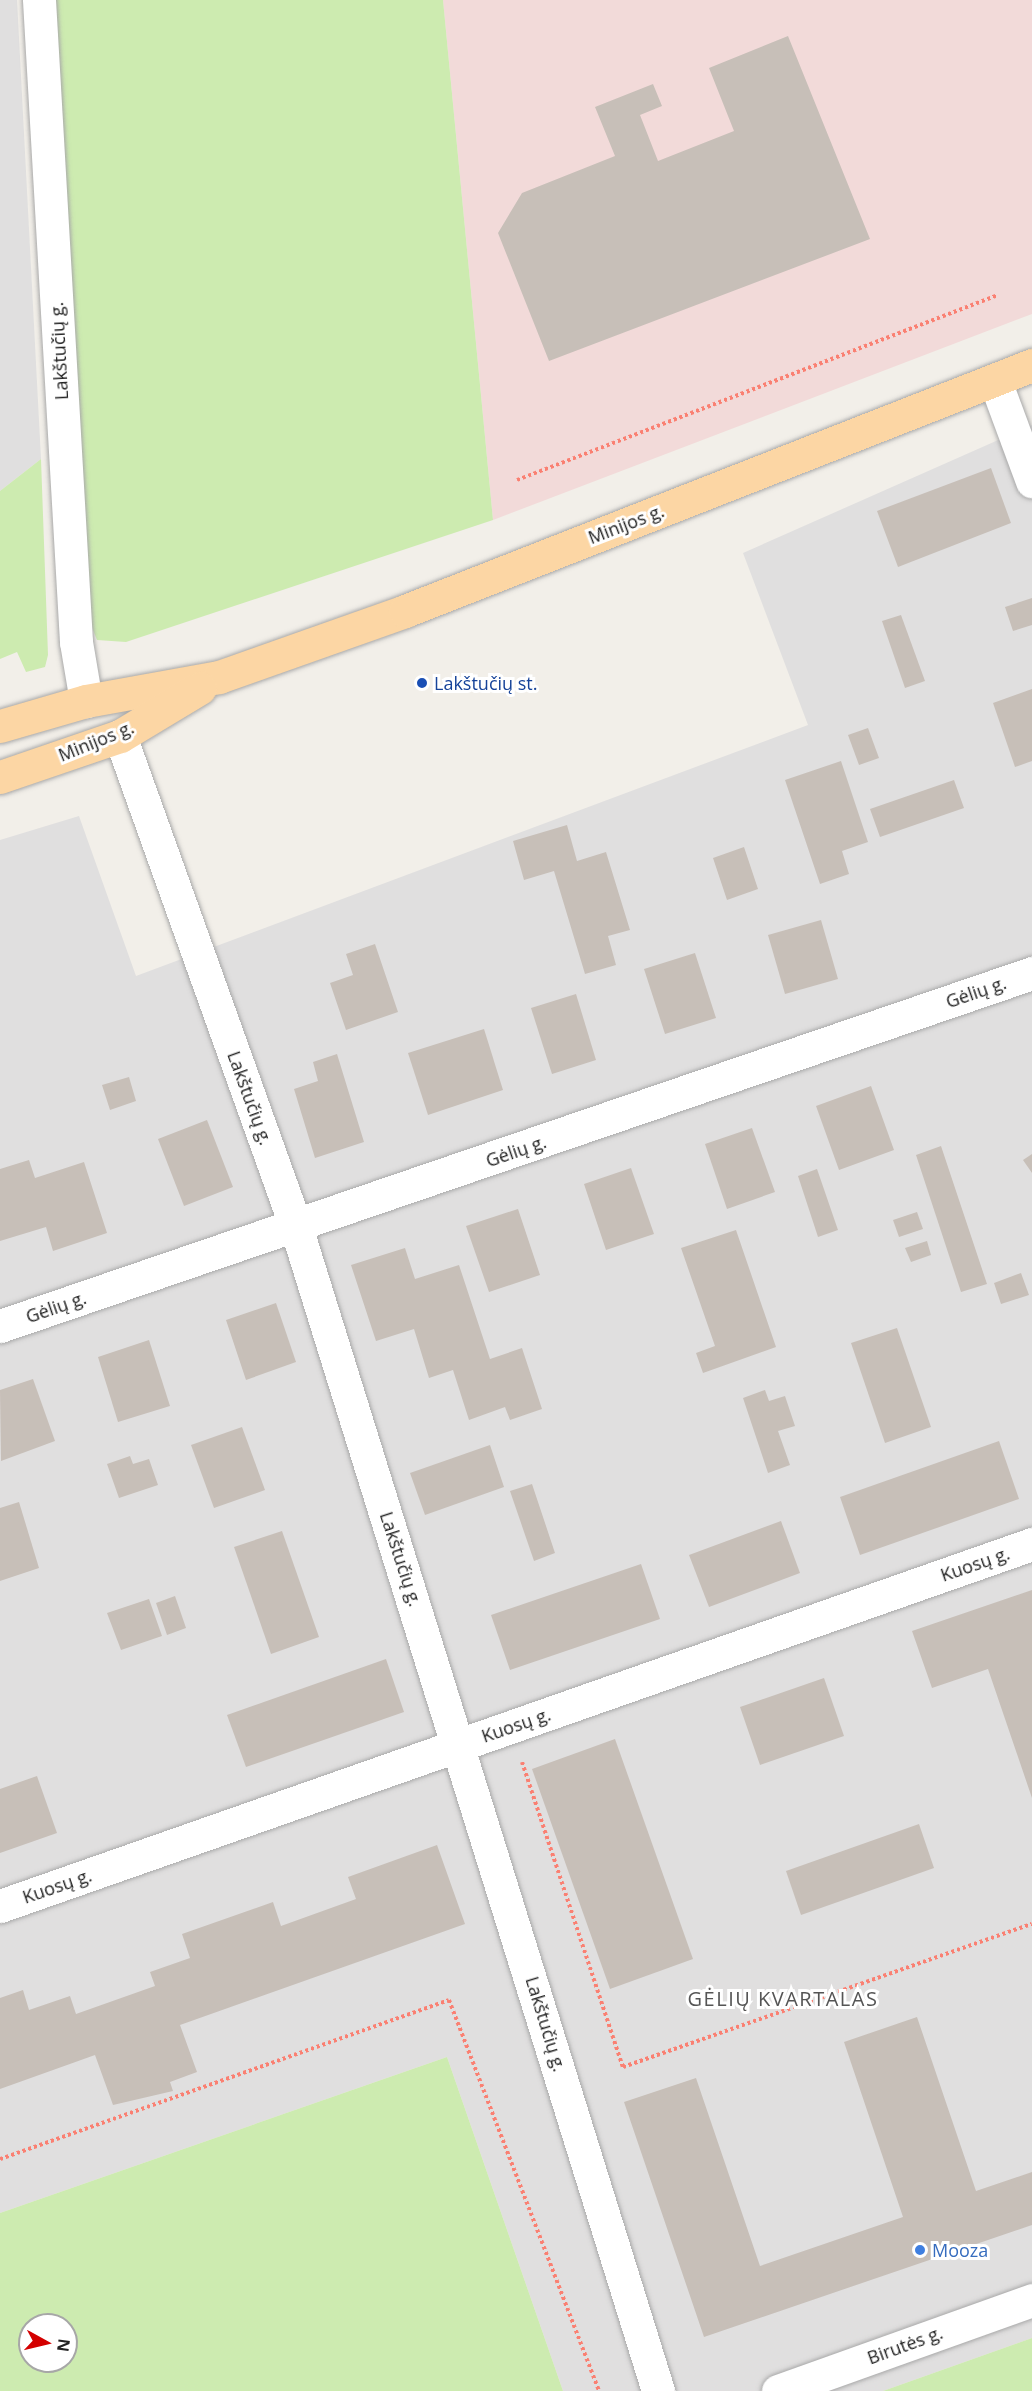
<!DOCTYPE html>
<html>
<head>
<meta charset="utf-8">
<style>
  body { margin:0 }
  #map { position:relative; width:1032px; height:2391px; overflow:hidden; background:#f2efe9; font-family:"Open Sans",sans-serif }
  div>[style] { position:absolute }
  .residential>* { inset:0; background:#e0dfdf }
  .commercial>* { inset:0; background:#f2dad9 }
  .grass>* { inset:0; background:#cdebb0 }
  .building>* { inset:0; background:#c7bfb8 }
  .path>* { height:4px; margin-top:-2px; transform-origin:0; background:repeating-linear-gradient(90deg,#fa8072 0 3px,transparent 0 6px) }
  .roads { filter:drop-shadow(0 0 2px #a9a9a9) drop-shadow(0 0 2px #a9a9a9) }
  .minor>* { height:33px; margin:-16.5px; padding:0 16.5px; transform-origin:16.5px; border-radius:16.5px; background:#fff }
  .major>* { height:33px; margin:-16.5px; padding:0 16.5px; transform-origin:16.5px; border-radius:16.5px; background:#fcd6a4 }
  .dots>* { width:16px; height:16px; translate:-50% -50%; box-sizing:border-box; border:3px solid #fff; border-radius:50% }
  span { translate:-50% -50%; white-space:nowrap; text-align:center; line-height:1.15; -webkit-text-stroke:6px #fff; paint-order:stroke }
  .street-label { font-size:18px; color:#222 }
  .transit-label { font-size:18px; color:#164399 }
  .left { translate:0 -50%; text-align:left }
  .shop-label { font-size:18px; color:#366cbe }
  .neighbourhood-label { font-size:20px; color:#555; letter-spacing:1.5px }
  .north { position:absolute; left:18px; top:2313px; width:60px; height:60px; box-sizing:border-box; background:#fff; border:2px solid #a7a7a7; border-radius:50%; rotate:98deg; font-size:16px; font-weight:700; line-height:24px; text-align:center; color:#222 }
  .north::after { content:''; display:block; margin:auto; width:21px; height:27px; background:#d40000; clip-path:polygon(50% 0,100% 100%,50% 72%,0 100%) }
</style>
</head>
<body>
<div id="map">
  <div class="residential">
    <div style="clip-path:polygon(0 0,17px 0,41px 459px,0 491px)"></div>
    <div style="clip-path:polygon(1032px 425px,1032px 2338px,883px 2391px,563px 2391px,447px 2057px,0 2213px,0 840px,79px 816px,136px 976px,808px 725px,743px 553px)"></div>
  </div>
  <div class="commercial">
    <div style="clip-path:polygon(443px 0,1032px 0,1032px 314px,493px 520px)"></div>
  </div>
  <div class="grass">
    <div style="clip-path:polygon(54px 0,443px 0,493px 520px,126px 642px,97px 640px,88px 618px)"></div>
    <div style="clip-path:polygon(41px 459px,48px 655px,45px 667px,26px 672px,17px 652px,0 659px,0 491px)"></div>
    <div style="clip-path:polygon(evenodd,447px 2057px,563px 2391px,0 2391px,0 2213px,447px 2057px,30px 2325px,66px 2325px,66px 2361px,30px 2361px,30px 2325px)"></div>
    <div style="clip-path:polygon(1032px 2338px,1032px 2391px,883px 2391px)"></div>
  </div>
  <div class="building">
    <div style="clip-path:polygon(788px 36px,870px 239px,549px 361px,498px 233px,522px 193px,615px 156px,595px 107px,653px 84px,662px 106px,640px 115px,658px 161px,734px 131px,709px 68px)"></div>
    <div style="clip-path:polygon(991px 468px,1011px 523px,898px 567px,877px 511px)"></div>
    <div style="clip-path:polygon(1032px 598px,1032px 625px,1013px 631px,1005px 607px)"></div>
    <div style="clip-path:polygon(901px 615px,925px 681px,905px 688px,882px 621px)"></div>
    <div style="clip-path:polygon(1032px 689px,1032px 761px,1015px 767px,993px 703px)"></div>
    <div style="clip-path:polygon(868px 728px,879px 758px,859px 765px,848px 735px)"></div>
    <div style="clip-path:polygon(841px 761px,868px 842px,842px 851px,849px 874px,820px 884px,785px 780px)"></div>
    <div style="clip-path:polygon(954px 780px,964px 808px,880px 837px,870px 809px)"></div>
    <div style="clip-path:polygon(567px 825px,577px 861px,606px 852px,630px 930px,608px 936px,616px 965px,585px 974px,554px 871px,524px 880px,513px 841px)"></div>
    <div style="clip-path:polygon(744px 847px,758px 889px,727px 900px,713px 858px)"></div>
    <div style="clip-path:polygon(821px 920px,838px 979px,785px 994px,768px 935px)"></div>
    <div style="clip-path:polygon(375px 944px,398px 1012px,346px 1030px,330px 983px,353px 975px,346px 954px)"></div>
    <div style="clip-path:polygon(695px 953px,716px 1018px,665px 1034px,644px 969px)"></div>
    <div style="clip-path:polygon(576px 994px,596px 1060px,552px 1074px,531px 1008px)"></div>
    <div style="clip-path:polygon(484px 1029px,503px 1090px,428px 1115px,408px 1053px)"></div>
    <div style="clip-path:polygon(337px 1054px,364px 1142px,315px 1158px,294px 1089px,318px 1081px,313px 1062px)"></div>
    <div style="clip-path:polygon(129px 1077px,136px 1101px,110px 1110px,102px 1085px)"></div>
    <div style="clip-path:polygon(871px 1086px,894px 1150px,839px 1170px,816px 1106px)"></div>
    <div style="clip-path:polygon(207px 1120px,233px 1187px,184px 1206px,158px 1139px)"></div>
    <div style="clip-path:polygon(752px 1128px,775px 1192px,727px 1209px,705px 1144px)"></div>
    <div style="clip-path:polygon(941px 1146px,987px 1284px,961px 1292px,916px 1155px)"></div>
    <div style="clip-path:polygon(1032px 1154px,1032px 1173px,1023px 1160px)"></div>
    <div style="clip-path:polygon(29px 1160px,35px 1178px,84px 1162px,107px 1233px,53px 1251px,46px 1227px,0 1241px,0 1169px)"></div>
    <div style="clip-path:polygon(631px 1168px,654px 1234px,606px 1250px,584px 1184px)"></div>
    <div style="clip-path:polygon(817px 1169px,838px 1230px,818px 1237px,798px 1176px)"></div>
    <div style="clip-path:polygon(518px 1209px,540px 1275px,489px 1292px,466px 1226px)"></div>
    <div style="clip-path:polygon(917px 1212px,923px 1229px,899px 1237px,893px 1220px)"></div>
    <div style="clip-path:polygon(736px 1230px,776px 1347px,703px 1373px,696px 1353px,715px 1346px,681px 1248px)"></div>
    <div style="clip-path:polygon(927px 1241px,931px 1255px,911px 1262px,905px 1248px)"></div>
    <div style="clip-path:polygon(405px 1248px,415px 1279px,459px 1265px,490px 1359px,522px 1348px,542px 1409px,510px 1420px,505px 1407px,469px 1420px,453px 1370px,429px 1378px,414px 1329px,376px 1341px,351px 1265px)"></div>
    <div style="clip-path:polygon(1021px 1273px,1029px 1295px,1001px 1304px,994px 1283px)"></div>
    <div style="clip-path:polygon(276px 1303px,296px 1362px,246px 1380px,226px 1320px)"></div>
    <div style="clip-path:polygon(897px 1328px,931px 1427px,885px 1443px,851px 1343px)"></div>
    <div style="clip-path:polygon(149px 1340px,170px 1406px,118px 1422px,98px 1357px)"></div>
    <div style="clip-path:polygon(33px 1379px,55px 1441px,1px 1461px,0 1390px)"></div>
    <div style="clip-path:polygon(765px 1390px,769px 1401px,785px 1396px,795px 1426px,778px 1431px,790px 1465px,768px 1473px,743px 1398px)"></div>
    <div style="clip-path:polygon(242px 1427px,265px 1490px,214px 1508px,191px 1445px)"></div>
    <div style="clip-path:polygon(999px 1441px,1019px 1499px,860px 1555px,840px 1497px)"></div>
    <div style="clip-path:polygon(490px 1445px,504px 1487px,425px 1515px,410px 1473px)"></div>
    <div style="clip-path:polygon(130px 1456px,133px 1464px,149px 1459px,158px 1485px,119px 1498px,107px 1464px)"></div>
    <div style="clip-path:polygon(532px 1484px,555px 1553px,534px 1561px,510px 1491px)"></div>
    <div style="clip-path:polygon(19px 1502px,39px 1568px,0 1581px,0 1508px)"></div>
    <div style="clip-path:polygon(781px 1521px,800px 1573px,709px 1607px,689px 1555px)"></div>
    <div style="clip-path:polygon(282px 1531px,319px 1637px,271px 1654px,234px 1547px)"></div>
    <div style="clip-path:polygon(641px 1564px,660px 1619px,510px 1670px,491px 1615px)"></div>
    <div style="clip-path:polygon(1032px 1590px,1032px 1798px,988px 1669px,932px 1688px,912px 1631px)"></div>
    <div style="clip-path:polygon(175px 1596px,186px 1628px,167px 1635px,156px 1603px)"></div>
    <div style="clip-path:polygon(149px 1599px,162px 1636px,121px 1650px,107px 1613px)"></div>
    <div style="clip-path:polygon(386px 1659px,404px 1712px,246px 1767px,227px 1715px)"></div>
    <div style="clip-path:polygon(824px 1678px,844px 1736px,760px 1765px,740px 1707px)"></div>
    <div style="clip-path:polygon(615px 1739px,693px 1959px,610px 1989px,532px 1769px)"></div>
    <div style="clip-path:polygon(37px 1776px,57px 1833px,0 1853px,0 1789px)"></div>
    <div style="clip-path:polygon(919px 1824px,934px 1868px,801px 1915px,786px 1871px)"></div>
    <div style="clip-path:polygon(437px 1845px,465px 1924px,180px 2025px,197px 2072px,170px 2082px,173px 2091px,113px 2105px,95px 2055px,0 2089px,0 1998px,23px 1990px,29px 2010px,70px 1996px,76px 2014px,155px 1986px,150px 1972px,190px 1958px,182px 1934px,273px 1902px,281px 1926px,356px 1899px,348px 1877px)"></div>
    <div style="clip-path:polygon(917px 2017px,976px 2191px,1032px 2172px,1032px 2225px,704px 2337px,624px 2102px,696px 2078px,760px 2266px,903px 2217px,844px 2042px)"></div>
  </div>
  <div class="path">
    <div style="left:517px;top:480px;width:515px;rotate:-21.04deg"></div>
    <div style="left:522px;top:1762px;width:321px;rotate:71.7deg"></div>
    <div style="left:623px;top:2067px;width:433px;rotate:-19.3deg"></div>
    <div style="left:0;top:2159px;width:476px;rotate:-19.5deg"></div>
    <div style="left:449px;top:2000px;width:419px;rotate:69deg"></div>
  </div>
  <div class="roads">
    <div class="minor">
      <div style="left:39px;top:0;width:643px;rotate:86.7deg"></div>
      <div style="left:76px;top:642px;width:60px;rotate:80.4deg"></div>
      <div style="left:995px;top:381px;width:107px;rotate:69.7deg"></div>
      <div style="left:120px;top:736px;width:522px;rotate:70.28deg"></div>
      <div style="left:296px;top:1227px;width:1219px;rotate:72.72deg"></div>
      <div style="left:0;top:1326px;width:1091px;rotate:-18.88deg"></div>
      <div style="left:0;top:1906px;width:1094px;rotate:-19.33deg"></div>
      <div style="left:778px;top:2391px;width:270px;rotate:-19.7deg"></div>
    </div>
    <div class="major">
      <div style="left:0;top:726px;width:90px;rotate:-16.2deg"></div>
      <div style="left:86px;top:701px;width:135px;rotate:-10.2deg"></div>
      <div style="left:219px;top:677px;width:197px;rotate:-19.5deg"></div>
      <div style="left:405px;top:611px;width:674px;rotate:-21.42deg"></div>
      <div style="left:0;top:777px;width:127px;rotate:-18.9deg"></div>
      <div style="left:120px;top:736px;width:93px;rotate:-31deg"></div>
    </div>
  </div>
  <div class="dots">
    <div style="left:422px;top:683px;background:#1a4fb4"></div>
    <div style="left:920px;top:2250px;background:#3f7fe0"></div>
  </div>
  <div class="street-label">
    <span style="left:59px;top:351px;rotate:-93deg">Lakštučių g.</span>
    <span style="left:626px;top:524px;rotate:-21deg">Minijos g.</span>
    <span style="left:96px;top:741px;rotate:-22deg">Minijos g.</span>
    <span style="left:976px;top:992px;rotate:-19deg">Gėlių g.</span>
    <span style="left:250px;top:1098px;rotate:70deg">Lakštučių g.</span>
    <span style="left:516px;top:1151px;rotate:-19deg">Gėlių g.</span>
    <span style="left:56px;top:1307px;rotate:-19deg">Gėlių g.</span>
    <span style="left:401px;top:1559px;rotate:72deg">Lakštučių g.</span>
    <span style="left:975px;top:1564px;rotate:-19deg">Kuosų g.</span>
    <span style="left:516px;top:1725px;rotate:-19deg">Kuosų g.</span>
    <span style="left:57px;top:1886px;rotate:-19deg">Kuosų g.</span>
    <span style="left:546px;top:2024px;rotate:73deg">Lakštučių g.</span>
    <span style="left:905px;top:2345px;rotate:-20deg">Birutės g.</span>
  </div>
  <div class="transit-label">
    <span class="left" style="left:434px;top:683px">Lakštučių st.</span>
  </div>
  <div class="shop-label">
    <span class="left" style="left:932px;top:2250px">Mooza</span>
  </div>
  <div class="neighbourhood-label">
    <span style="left:783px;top:1998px">GĖLIŲ KVARTALAS</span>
  </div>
  <div class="north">N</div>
</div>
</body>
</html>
